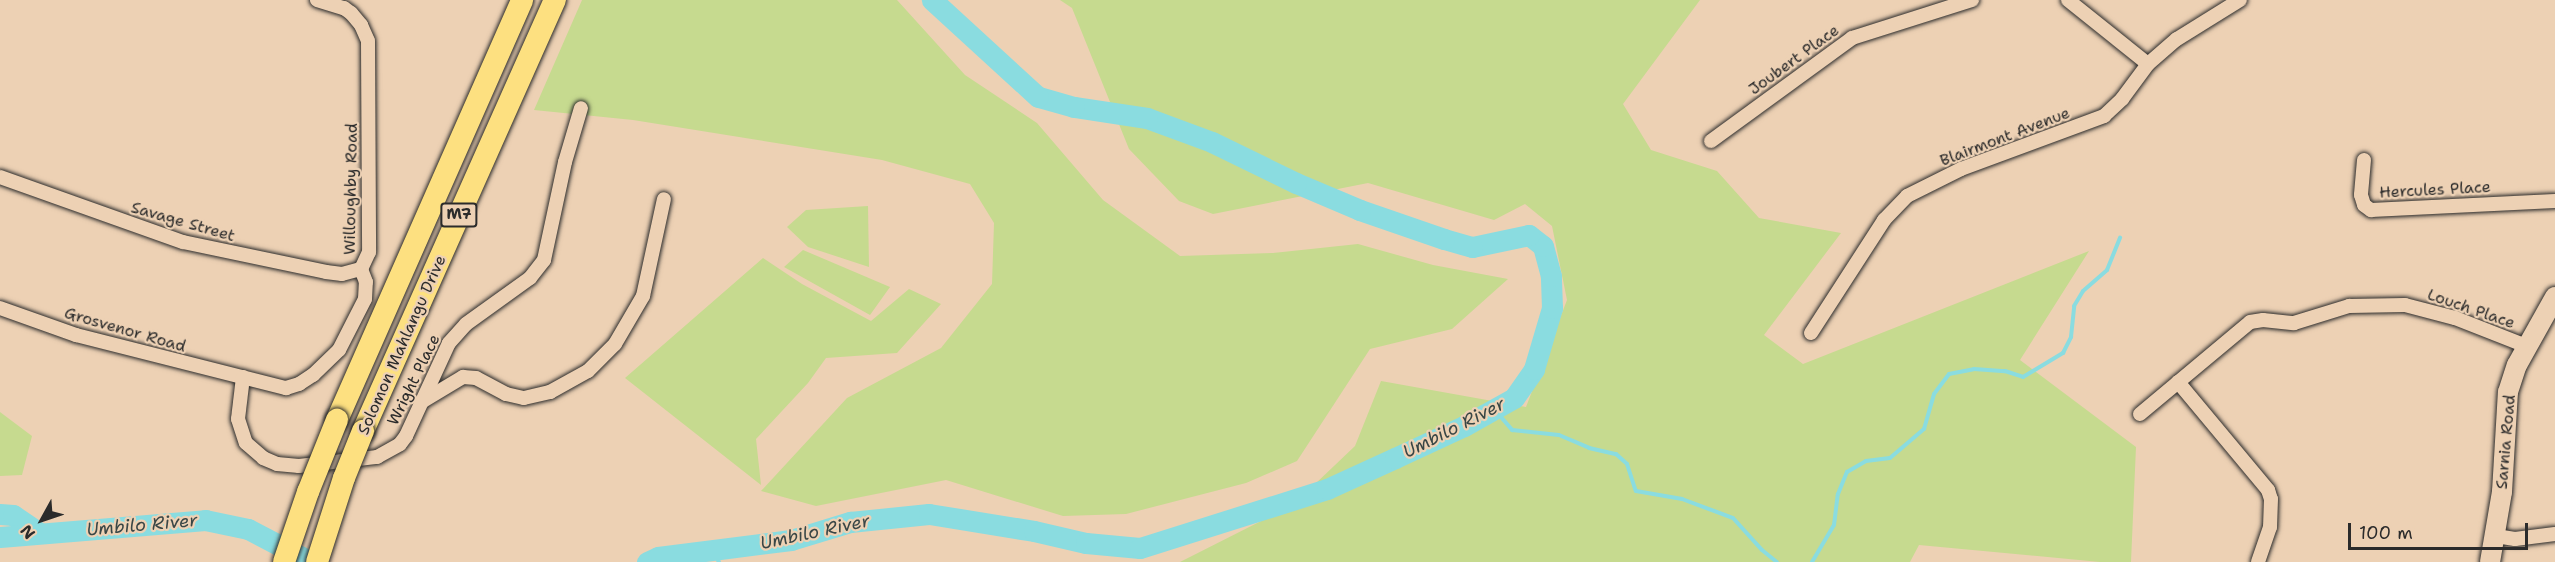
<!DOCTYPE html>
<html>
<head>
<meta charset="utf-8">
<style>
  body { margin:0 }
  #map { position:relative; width:2555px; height:562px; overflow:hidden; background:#edd1b4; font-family:"Shantell Sans",sans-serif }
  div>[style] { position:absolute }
  .green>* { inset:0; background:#c6da8f }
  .stream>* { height:4px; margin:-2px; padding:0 2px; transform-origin:2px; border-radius:2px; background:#8adce0 }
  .river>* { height:21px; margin:-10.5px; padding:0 10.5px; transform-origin:10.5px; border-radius:10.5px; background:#8adce0 }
  .roads { filter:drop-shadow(0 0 2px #2b2b2b) drop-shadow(0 0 2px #2b2b2b) }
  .minor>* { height:14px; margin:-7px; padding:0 7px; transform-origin:7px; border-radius:7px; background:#edd1b4 }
  .secondary>* { height:20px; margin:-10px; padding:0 10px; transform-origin:10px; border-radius:10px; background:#edd1b4 }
  .trunk>* { height:22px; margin:-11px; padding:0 11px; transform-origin:11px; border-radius:11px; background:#fde080 }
  .bridges { filter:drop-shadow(0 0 2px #2b2b2b) drop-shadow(0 0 2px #2b2b2b) }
  .trunk-bridge>* { height:22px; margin:-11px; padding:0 11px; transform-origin:11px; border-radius:11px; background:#fde080 }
  span { translate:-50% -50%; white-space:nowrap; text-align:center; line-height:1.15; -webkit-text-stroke:4.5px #edd1b4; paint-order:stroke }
  .shield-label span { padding:2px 4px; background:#edd1b4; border:2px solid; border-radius:4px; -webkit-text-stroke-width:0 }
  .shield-label { font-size:15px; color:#2b2b2b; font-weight:700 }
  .street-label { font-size:16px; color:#2b2b2b }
  .water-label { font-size:18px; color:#394646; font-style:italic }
  .north { position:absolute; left:12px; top:490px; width:60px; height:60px; -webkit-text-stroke:4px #edd1b4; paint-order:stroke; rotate:230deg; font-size:16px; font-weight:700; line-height:24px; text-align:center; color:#2b2b2b }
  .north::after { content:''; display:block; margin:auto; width:21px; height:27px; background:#2b2b2b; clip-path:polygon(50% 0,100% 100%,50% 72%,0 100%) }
  .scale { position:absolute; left:2348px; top:523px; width:180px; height:27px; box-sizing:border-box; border:3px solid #2b2b2b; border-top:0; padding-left:8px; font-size:18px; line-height:21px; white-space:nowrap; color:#2b2b2b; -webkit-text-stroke:4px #edd1b4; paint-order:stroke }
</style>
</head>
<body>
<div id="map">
  <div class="green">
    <div style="clip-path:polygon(582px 0,897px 0,965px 75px,1037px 123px,1103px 200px,1180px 256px,1273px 253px,1358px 244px,1433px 265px,1508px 279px,1452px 329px,1370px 349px,1297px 461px,1246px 483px,1126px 514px,1063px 516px,946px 480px,816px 506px,761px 491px,847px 398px,941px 348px,992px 284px,994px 223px,970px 184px,882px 160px,633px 120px,534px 110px)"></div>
    <div style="clip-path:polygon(1060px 0,1700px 0,1623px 104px,1651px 150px,1717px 171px,1759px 218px,1841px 233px,1764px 335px,1803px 364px,2089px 251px,2020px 360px,2136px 447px,2131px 562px,2100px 562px,1919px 545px,1910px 562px,1180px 562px,1293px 505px,1355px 446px,1381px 381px,1526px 407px,1567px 300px,1552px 226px,1525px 204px,1494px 220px,1368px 183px,1213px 214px,1179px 201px,1129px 149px,1072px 8px)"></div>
    <div style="clip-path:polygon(868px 206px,869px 267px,808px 247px,787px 227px,806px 210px)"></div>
    <div style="clip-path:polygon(803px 250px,890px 287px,870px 315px,784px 267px)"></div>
    <div style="clip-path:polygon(763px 258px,802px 284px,871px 321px,909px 289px,941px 304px,897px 353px,826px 358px,808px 383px,756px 439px,761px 485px,625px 378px)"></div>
    <div style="clip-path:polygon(0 412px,32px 436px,22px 475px,0 476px)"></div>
  </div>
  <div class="stream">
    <div style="left:1494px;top:409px;width:28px;rotate:49deg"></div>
    <div style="left:1512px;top:430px;width:47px;rotate:6.1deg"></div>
    <div style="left:1559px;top:435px;width:33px;rotate:23deg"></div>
    <div style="left:1589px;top:448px;width:28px;rotate:13deg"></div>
    <div style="left:1616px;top:454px;width:15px;rotate:42deg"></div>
    <div style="left:1627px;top:464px;width:28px;rotate:72deg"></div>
    <div style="left:1636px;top:491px;width:47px;rotate:9.9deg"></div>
    <div style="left:1682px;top:499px;width:54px;rotate:20.4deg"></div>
    <div style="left:1733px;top:518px;width:43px;rotate:47.8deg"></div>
    <div style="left:1762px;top:550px;width:19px;rotate:39deg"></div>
    <div style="left:711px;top:550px;width:14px;rotate:56deg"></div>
    <div style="left:1812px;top:562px;width:43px;rotate:-59.3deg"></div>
    <div style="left:1834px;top:525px;width:31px;rotate:-83deg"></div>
    <div style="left:1838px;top:494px;width:24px;rotate:-68deg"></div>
    <div style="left:1847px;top:472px;width:22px;rotate:-30deg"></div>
    <div style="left:1866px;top:461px;width:24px;rotate:-7deg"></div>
    <div style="left:1890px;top:458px;width:45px;rotate:-40.5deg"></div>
    <div style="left:1924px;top:429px;width:36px;rotate:-74deg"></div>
    <div style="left:1934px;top:394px;width:25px;rotate:-53deg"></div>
    <div style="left:1949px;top:374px;width:25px;rotate:-11deg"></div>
    <div style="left:1974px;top:369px;width:31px;rotate:4deg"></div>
    <div style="left:2005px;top:371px;width:19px;rotate:18deg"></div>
    <div style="left:2023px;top:377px;width:47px;rotate:-31deg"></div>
    <div style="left:2063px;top:353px;width:18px;rotate:-63deg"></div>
    <div style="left:2071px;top:337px;width:31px;rotate:-84deg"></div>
    <div style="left:2074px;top:306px;width:17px;rotate:-59deg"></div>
    <div style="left:2083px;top:291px;width:32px;rotate:-41deg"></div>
    <div style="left:2107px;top:270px;width:35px;rotate:-68deg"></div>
  </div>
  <div class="river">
    <div style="left:0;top:514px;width:13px;rotate:4deg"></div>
    <div style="left:13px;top:515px;width:32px;rotate:34deg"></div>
    <div style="left:0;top:537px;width:206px;rotate:-4.7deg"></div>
    <div style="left:205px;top:520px;width:44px;rotate:11.8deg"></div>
    <div style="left:248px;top:529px;width:71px;rotate:27.6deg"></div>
    <div style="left:647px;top:562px;width:12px;rotate:-24deg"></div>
    <div style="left:658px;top:557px;width:134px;rotate:-7.3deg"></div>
    <div style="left:791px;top:540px;width:62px;rotate:-17deg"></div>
    <div style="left:850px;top:522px;width:79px;rotate:-5.8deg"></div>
    <div style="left:929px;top:514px;width:106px;rotate:9.2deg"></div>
    <div style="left:1034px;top:531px;width:53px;rotate:13deg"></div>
    <div style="left:1086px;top:543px;width:54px;rotate:5.3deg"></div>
    <div style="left:1140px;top:548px;width:196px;rotate:-17.5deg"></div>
    <div style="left:1327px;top:489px;width:75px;rotate:-24.5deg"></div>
    <div style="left:1395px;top:458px;width:76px;rotate:-24.9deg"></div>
    <div style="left:1464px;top:426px;width:57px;rotate:-29.2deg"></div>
    <div style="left:1514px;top:398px;width:35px;rotate:-55deg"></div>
    <div style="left:1534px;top:369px;width:64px;rotate:-73.6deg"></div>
    <div style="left:1552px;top:308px;width:32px;rotate:-92deg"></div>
    <div style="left:1551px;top:276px;width:31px;rotate:-105deg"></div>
    <div style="left:1543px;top:246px;width:18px;rotate:-142deg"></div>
    <div style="left:1529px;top:235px;width:58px;rotate:168.1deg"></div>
    <div style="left:1472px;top:247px;width:29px;rotate:-164deg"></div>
    <div style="left:1444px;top:239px;width:89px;rotate:-161deg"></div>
    <div style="left:1360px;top:210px;width:69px;rotate:-157.1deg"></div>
    <div style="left:1296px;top:183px;width:93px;rotate:-154deg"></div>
    <div style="left:1212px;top:142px;width:69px;rotate:-159.7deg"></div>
    <div style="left:1147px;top:118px;width:74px;rotate:-171.4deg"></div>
    <div style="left:1074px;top:107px;width:37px;rotate:-164deg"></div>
    <div style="left:1038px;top:97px;width:144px;rotate:-137.5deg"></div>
  </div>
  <div class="roads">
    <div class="minor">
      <div style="left:317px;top:0;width:28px;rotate:17deg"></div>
      <div style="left:344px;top:8px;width:9px;rotate:36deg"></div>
      <div style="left:351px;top:13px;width:16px;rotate:50deg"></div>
      <div style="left:361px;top:25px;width:17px;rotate:66deg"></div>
      <div style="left:368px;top:41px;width:211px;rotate:89.7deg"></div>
      <div style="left:369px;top:252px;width:19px;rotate:115deg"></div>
      <div style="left:2068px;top:0;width:102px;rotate:38.7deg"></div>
      <div style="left:1711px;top:141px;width:175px;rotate:-36.1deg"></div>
      <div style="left:1852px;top:38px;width:126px;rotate:-17.6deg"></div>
      <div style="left:2364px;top:160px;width:35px;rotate:95deg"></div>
      <div style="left:2361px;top:195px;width:10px;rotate:73deg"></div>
      <div style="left:2364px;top:205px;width:9px;rotate:36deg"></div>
      <div style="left:2371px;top:210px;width:184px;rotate:-2.8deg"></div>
      <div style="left:0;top:177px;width:194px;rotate:19.6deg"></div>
      <div style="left:183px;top:242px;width:146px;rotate:11.8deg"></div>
      <div style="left:326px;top:272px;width:16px;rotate:7deg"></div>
      <div style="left:342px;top:274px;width:20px;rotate:-15deg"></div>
      <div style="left:0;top:308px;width:81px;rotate:19.6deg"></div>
      <div style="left:76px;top:335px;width:217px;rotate:14.2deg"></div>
      <div style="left:286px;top:388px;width:14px;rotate:-17deg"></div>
      <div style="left:299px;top:384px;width:17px;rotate:-33deg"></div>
      <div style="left:313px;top:375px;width:36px;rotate:-44deg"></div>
      <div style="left:339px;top:350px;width:57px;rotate:-63deg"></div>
      <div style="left:365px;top:299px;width:17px;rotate:-87deg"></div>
      <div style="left:366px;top:282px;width:14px;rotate:-111deg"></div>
      <div style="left:1811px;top:333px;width:135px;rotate:-57.1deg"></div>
      <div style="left:1884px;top:220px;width:33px;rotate:-46deg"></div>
      <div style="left:1907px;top:196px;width:60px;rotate:-26.6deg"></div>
      <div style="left:1961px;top:169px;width:153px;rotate:-20.3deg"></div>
      <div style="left:2104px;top:116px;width:25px;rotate:-43deg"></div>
      <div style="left:2122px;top:99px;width:44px;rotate:-53.4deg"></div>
      <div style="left:2148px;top:64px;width:38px;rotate:-41deg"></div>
      <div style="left:2177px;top:39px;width:74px;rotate:-31.8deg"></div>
      <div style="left:243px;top:377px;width:42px;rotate:96.8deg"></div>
      <div style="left:238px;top:419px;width:25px;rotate:72deg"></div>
      <div style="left:246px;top:443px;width:23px;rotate:41deg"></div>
      <div style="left:263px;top:458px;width:15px;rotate:23deg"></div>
      <div style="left:277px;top:464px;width:22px;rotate:5deg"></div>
      <div style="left:299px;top:466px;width:79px;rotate:-6.6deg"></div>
      <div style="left:377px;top:457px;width:26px;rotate:-29deg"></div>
      <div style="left:400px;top:444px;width:10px;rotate:-53deg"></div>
      <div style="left:406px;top:436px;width:102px;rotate:-65.2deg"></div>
      <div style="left:449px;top:343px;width:25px;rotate:-48deg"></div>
      <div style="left:466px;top:324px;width:79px;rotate:-35.7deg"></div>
      <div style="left:530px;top:278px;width:23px;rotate:-52deg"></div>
      <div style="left:544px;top:260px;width:100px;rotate:-77.9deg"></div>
      <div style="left:565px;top:162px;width:56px;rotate:-73.5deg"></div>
      <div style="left:2178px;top:382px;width:141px;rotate:50.2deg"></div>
      <div style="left:2268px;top:490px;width:9px;rotate:72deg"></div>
      <div style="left:2271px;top:499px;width:28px;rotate:92deg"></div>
      <div style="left:2270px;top:527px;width:37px;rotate:109deg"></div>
      <div style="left:423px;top:401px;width:47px;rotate:-31deg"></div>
      <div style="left:463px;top:377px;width:13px;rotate:4deg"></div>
      <div style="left:476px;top:378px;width:34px;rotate:28deg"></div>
      <div style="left:506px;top:394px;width:18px;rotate:13deg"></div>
      <div style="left:524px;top:398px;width:27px;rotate:-13deg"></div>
      <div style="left:550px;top:392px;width:43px;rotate:-28.9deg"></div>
      <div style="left:588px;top:371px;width:38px;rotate:-45deg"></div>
      <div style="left:615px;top:344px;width:56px;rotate:-59.7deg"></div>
      <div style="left:643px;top:296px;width:99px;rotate:-77.8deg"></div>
      <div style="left:2140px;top:414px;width:143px;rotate:-39.9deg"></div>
      <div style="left:2250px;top:322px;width:13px;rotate:-9deg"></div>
      <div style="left:2263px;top:320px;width:31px;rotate:6deg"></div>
      <div style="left:2294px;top:323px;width:58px;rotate:-17.2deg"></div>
      <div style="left:2349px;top:306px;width:56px;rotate:-1deg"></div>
      <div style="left:2405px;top:305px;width:52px;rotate:14.6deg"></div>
      <div style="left:2455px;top:318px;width:76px;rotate:21.5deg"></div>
      <div style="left:2496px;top:536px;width:19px;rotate:9deg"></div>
      <div style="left:2515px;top:539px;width:40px;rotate:-7.1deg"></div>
    </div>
    <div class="secondary">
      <div style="left:2490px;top:562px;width:71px;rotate:-80.3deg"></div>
      <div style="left:2502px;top:492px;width:100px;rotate:-86.6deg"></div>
      <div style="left:2508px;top:392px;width:28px;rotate:-72deg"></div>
      <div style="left:2517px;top:365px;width:78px;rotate:-60.8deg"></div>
    </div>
    <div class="trunk">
      <div style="left:337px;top:420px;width:459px;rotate:-66.2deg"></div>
      <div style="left:363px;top:431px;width:472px;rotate:-66deg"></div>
    </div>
  </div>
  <div class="bridges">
    <div class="trunk-bridge">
      <div style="left:284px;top:562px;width:74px;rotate:-71.1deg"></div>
      <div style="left:308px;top:492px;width:78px;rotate:-68.1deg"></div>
      <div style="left:317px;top:562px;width:88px;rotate:-72.2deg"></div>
      <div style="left:344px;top:478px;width:51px;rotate:-68deg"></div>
    </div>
  </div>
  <div class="shield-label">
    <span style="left:459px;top:215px">M7</span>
  </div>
  <div class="street-label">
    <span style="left:1794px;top:60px;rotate:-36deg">Joubert Place</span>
    <span style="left:2005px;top:137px;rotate:-21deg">Blairmont Avenue</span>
    <span style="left:351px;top:189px;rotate:-89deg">Willoughby Road</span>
    <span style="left:2435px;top:190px;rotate:-3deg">Hercules Place</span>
    <span style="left:183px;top:222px;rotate:16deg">Savage Street</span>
    <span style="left:2471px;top:309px;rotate:19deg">Louch Place</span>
    <span style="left:125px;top:330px;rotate:16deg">Grosvenor Road</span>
    <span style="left:402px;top:345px;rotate:-66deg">Solomon Mahlangu Drive</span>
    <span style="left:414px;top:380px;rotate:-64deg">Wright Place</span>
    <span style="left:2506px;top:442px;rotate:-85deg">Sarnia Road</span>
  </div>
  <div class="water-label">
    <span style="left:1454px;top:428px;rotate:-27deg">Umbilo River</span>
    <span style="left:142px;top:525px;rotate:-5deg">Umbilo River</span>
    <span style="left:815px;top:532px;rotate:-12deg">Umbilo River</span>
  </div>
  <div class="north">N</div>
  <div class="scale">100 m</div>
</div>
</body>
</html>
